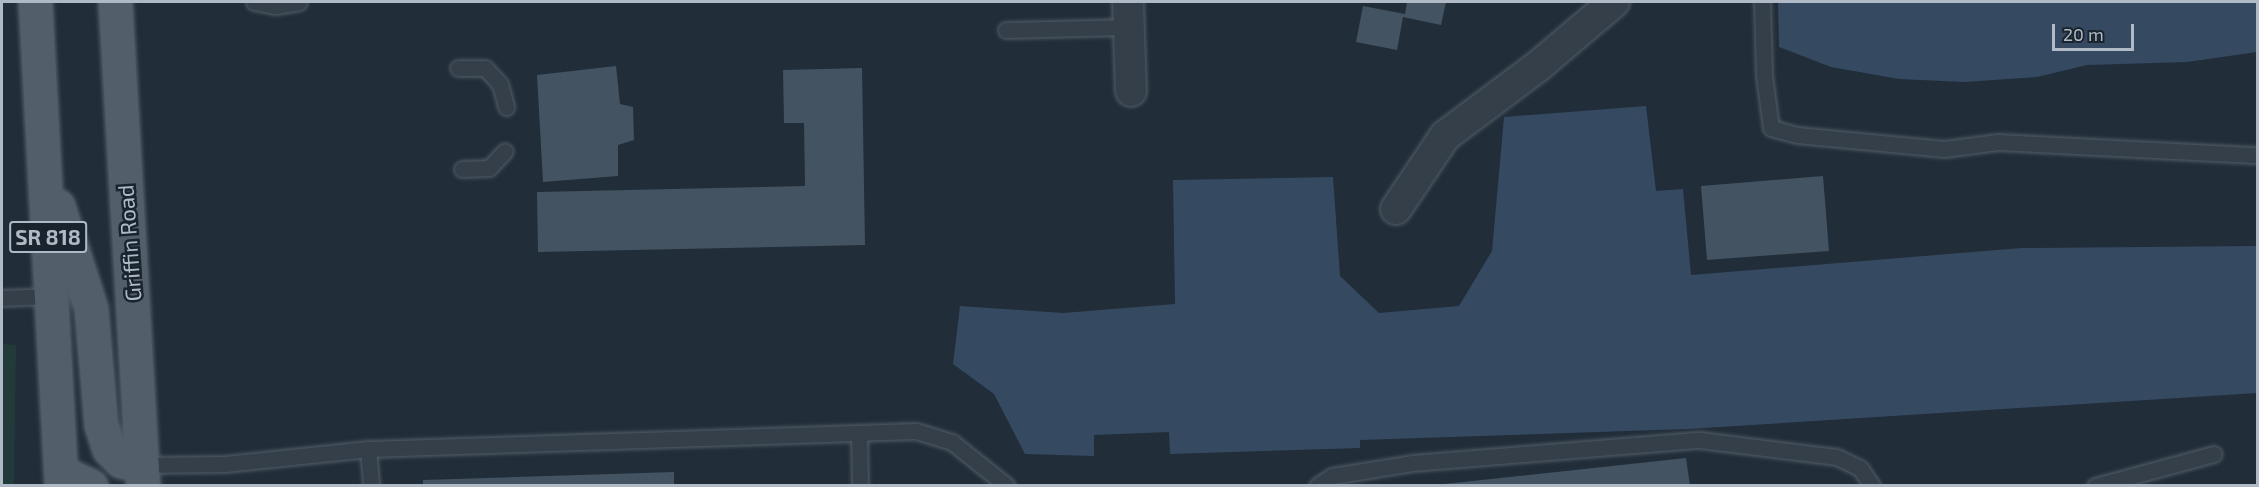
<!DOCTYPE html>
<html>
<head>
<meta charset="utf-8">
<style>
  body { margin:0 }
  #map { position:relative; width:2259px; height:487px; overflow:hidden; background:#212d39; font-family:"Exo 2",sans-serif }
  div>[style] { position:absolute }
  .green>* { inset:0; background:#233a3a }
  .water>* { inset:0; background:#354a61 }
  .building>* { inset:0; background:#445361 }
  .roads { filter:drop-shadow(0 0 2px #525d67) drop-shadow(0 0 2px #525d67) }
  .service>* { height:15px; margin:-7.5px; padding:0 7.5px; transform-origin:7.5px; border-radius:7.5px; background:#353f4a }
  .minor>* { height:30px; margin:-15px; padding:0 15px; transform-origin:15px; border-radius:15px; background:#353f4a }
  .primary>* { height:33px; margin:-16.5px; padding:0 16.5px; transform-origin:16.5px; border-radius:16.5px; background:#525e6a }
  span { translate:-50% -50%; white-space:nowrap; text-align:center; line-height:1.15; -webkit-text-stroke:5px #1a242e; paint-order:stroke }
  .shield-label span { padding:2px 4px; background:#1a242e; border:2px solid; border-radius:4px; -webkit-text-stroke-width:0 }
  .shield-label { font-size:21px; color:#afbac6; font-weight:700 }
  .street-label { font-size:22px; color:#afbac6 }
  .frame { position:absolute; inset:0; border:3px solid #afbac6; pointer-events:none }
  .scale { position:absolute; left:2052px; top:24px; width:82px; height:27px; box-sizing:border-box; border:3px solid #afbac6; border-top:0; padding-left:8px; font-size:18px; line-height:21px; white-space:nowrap; color:#afbac6; -webkit-text-stroke:4px #1a242e; paint-order:stroke }
</style>
</head>
<body>
<div id="map">
  <div class="green">
    <div style="clip-path:polygon(2px 344px,16px 345px,14px 485px,2px 485px)"></div>
  </div>
  <div class="water">
    <div style="clip-path:polygon(1778px 2px,2257px 2px,2257px 52px,2187px 62px,2087px 65px,2037px 77px,1964px 82px,1899px 79px,1831px 67px,1779px 47px)"></div>
    <div style="clip-path:polygon(1646px 106px,1656px 191px,1683px 189px,1691px 275px,2022px 248px,2257px 246px,2257px 393px,1687px 429px,1360px 440px,1360px 448px,1170px 454px,1169px 432px,1094px 435px,1094px 456px,1025px 454px,994px 394px,953px 364px,960px 306px,1063px 313px,1175px 304px,1173px 180px,1333px 177px,1340px 276px,1379px 313px,1459px 306px,1492px 251px,1504px 117px)"></div>
  </div>
  <div class="building">
    <div style="clip-path:polygon(1407px 2px,1446px 2px,1441px 25px,1403px 17px,1397px 50px,1356px 42px,1363px 6px,1405px 14px)"></div>
    <div style="clip-path:polygon(616px 66px,620px 104px,633px 107px,634px 140px,618px 145px,618px 176px,543px 182px,537px 75px)"></div>
    <div style="clip-path:polygon(862px 68px,865px 245px,538px 252px,537px 192px,805px 186px,804px 123px,784px 123px,783px 70px)"></div>
    <div style="clip-path:polygon(1823px 176px,1829px 251px,1707px 260px,1701px 186px)"></div>
    <div style="clip-path:polygon(1686px 458px,1690px 486px,1444px 486px,1444px 484px)"></div>
    <div style="clip-path:polygon(674px 472px,674px 486px,423px 486px,423px 480px)"></div>
  </div>
  <div class="roads">
    <div class="service">
      <div style="left:254px;top:2px;width:21px;rotate:11deg"></div>
      <div style="left:275px;top:6px;width:24px;rotate:-9deg"></div>
      <div style="left:1762px;top:2px;width:73px;rotate:88.4deg"></div>
      <div style="left:1764px;top:75px;width:53px;rotate:82.5deg"></div>
      <div style="left:1771px;top:128px;width:27px;rotate:15deg"></div>
      <div style="left:1797px;top:135px;width:148px;rotate:5.4deg"></div>
      <div style="left:1944px;top:149px;width:54px;rotate:-7.4deg"></div>
      <div style="left:1998px;top:142px;width:260px;rotate:2.9deg"></div>
      <div style="left:1006px;top:30px;width:123px;rotate:-1.4deg"></div>
      <div style="left:458px;top:68px;width:27px"></div>
      <div style="left:485px;top:68px;width:22px;rotate:47deg"></div>
      <div style="left:500px;top:84px;width:24px;rotate:75deg"></div>
      <div style="left:462px;top:169px;width:27px;rotate:-2deg"></div>
      <div style="left:489px;top:168px;width:23px;rotate:-47deg"></div>
      <div style="left:2px;top:298px;width:49px;rotate:-2.3deg"></div>
      <div style="left:859px;top:433px;width:53px;rotate:88.9deg"></div>
      <div style="left:368px;top:449px;width:37px;rotate:85deg"></div>
      <div style="left:142px;top:465px;width:83px;rotate:-0.7deg"></div>
      <div style="left:225px;top:464px;width:144px;rotate:-6deg"></div>
      <div style="left:368px;top:449px;width:548px;rotate:-1.88deg"></div>
      <div style="left:916px;top:431px;width:38px;rotate:17deg"></div>
      <div style="left:952px;top:442px;width:70px;rotate:38.7deg"></div>
      <div style="left:1317px;top:486px;width:18px;rotate:-34deg"></div>
      <div style="left:1332px;top:476px;width:81px;rotate:-9.2deg"></div>
      <div style="left:1412px;top:463px;width:289px;rotate:-4.6deg"></div>
      <div style="left:1700px;top:440px;width:138px;rotate:7.1deg"></div>
      <div style="left:1837px;top:457px;width:25px;rotate:26deg"></div>
      <div style="left:1860px;top:468px;width:22px;rotate:56deg"></div>
      <div style="left:2095px;top:486px;width:123px;rotate:-15.1deg"></div>
    </div>
    <div class="minor">
      <div style="left:1128px;top:2px;width:89px;rotate:88.1deg"></div>
      <div style="left:1396px;top:209px;width:88px;rotate:-56.1deg"></div>
      <div style="left:1445px;top:136px;width:115px;rotate:-36.9deg"></div>
      <div style="left:1537px;top:67px;width:101px;rotate:-40.2deg"></div>
    </div>
    <div class="primary">
      <div style="left:35px;top:2px;width:485px;rotate:86.9deg"></div>
      <div style="left:115px;top:2px;width:485px;rotate:86.7deg"></div>
      <div style="left:58px;top:206px;width:108px;rotate:72.2deg"></div>
      <div style="left:91px;top:309px;width:116px;rotate:85.1deg"></div>
      <div style="left:101px;top:425px;width:25px;rotate:72deg"></div>
      <div style="left:109px;top:449px;width:17px;rotate:45deg"></div>
      <div style="left:121px;top:461px;width:21px;rotate:11deg"></div>
      <div style="left:61px;top:472px;width:33px;rotate:25deg"></div>
    </div>
  </div>
  <div class="shield-label">
    <span style="left:48px;top:237px">SR 818</span>
  </div>
  <div class="street-label">
    <span style="left:129px;top:243px;rotate:-94deg">Griffin Road</span>
  </div>
  <div class="frame"></div>
  <div class="scale">20 m</div>
</div>
</body>
</html>
